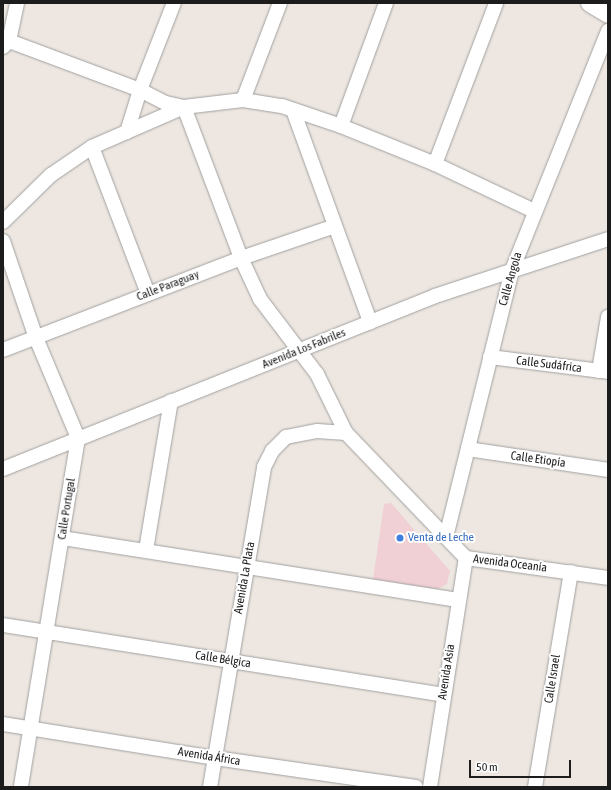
<!DOCTYPE html>
<html>
<head>
<meta charset="utf-8">
<style>
  body { margin:0 }
  #map { position:relative; width:611px; height:790px; overflow:hidden; background:#eee7e1; font-family:"Asap Condensed",sans-serif }
  div>[style] { position:absolute }
  .commercial>* { inset:0; background:#f0cfd5 }
  .roads { filter:drop-shadow(0 0 1px #a0a0a0) drop-shadow(0 0 1px #a0a0a0) }
  .minor>* { height:14px; margin:-7px; padding:0 7px; transform-origin:7px; border-radius:7px; background:#fff }
  .tertiary>* { height:18px; margin:-9px; padding:0 9px; transform-origin:9px; border-radius:9px; background:#fff }
  .dots>* { width:11px; height:11px; translate:-50% -50%; box-sizing:border-box; border:2px solid #fff; border-radius:50% }
  span { translate:-50% -50%; white-space:nowrap; text-align:center; line-height:1.15; -webkit-text-stroke:4px #fff; paint-order:stroke }
  .street-label { font-size:12px; color:#1c1c1c }
  .shop-label { font-size:12px; color:#366cbe }
  .left { translate:0 -50%; text-align:left }
  .frame { position:absolute; inset:0; border:4px solid #1c1c1c; pointer-events:none }
  .scale { position:absolute; left:469px; top:760px; width:102px; height:18px; box-sizing:border-box; border:2px solid #1c1c1c; border-top:0; padding-left:5px; font-size:12px; line-height:14px; white-space:nowrap; color:#1c1c1c; -webkit-text-stroke:3px #fff; paint-order:stroke }
</style>
</head>
<body>
<div id="map">
  <div class="commercial">
    <div style="clip-path:polygon(391px 503px,450px 571px,447px 584px,438px 589px,373px 580px,384px 504px)"></div>
  </div>
  <div class="roads">
    <div class="minor">
      <div style="left:9px;top:41px;width:140px;rotate:20.5deg"></div>
      <div style="left:140px;top:90px;width:29px;rotate:27deg"></div>
      <div style="left:166px;top:103px;width:18px;rotate:13deg"></div>
      <div style="left:3px;top:47px;width:8px;rotate:-45deg"></div>
      <div style="left:9px;top:41px;width:39px;rotate:-78deg"></div>
      <div style="left:243px;top:100px;width:104px;rotate:-69.1deg"></div>
      <div style="left:184px;top:107px;width:161px;rotate:69.3deg"></div>
      <div style="left:241px;top:258px;width:45px;rotate:65.1deg"></div>
      <div style="left:260px;top:299px;width:94px;rotate:52.8deg"></div>
      <div style="left:317px;top:374px;width:66px;rotate:63.8deg"></div>
      <div style="left:346px;top:433px;width:173px;rotate:46.2deg"></div>
      <div style="left:466px;top:558px;width:143px;rotate:8deg"></div>
      <div style="left:293px;top:110px;width:226px;rotate:70deg"></div>
      <div style="left:341px;top:126px;width:131px;rotate:-69.9deg"></div>
      <div style="left:127px;top:132px;width:44px;rotate:-72.8deg"></div>
      <div style="left:140px;top:90px;width:93px;rotate:-68.7deg"></div>
      <div style="left:92px;top:147px;width:157px;rotate:69.1deg"></div>
      <div style="left:435px;top:164px;width:172px;rotate:-69.2deg"></div>
      <div style="left:3px;top:222px;width:67px;rotate:-44.4deg"></div>
      <div style="left:51px;top:175px;width:50px;rotate:-34.3deg"></div>
      <div style="left:92px;top:147px;width:100px;rotate:-23.5deg"></div>
      <div style="left:184px;top:107px;width:59px;rotate:-6.8deg"></div>
      <div style="left:243px;top:100px;width:39px;rotate:9deg"></div>
      <div style="left:282px;top:106px;width:62px;rotate:18.7deg"></div>
      <div style="left:341px;top:126px;width:101px;rotate:22deg"></div>
      <div style="left:435px;top:164px;width:110px;rotate:25.4deg"></div>
      <div style="left:3px;top:241px;width:102px;rotate:71.2deg"></div>
      <div style="left:36px;top:338px;width:108px;rotate:67.2deg"></div>
      <div style="left:78px;top:438px;width:354px;rotate:99.3deg"></div>
      <div style="left:3px;top:350px;width:255px;rotate:-21.1deg"></div>
      <div style="left:241px;top:258px;width:99px;rotate:-18.8deg"></div>
      <div style="left:490px;top:357px;width:119px;rotate:7.2deg"></div>
      <div style="left:599px;top:371px;width:55px;rotate:-80.5deg"></div>
      <div style="left:468px;top:449px;width:142px;rotate:8.5deg"></div>
      <div style="left:3px;top:469px;width:465px;rotate:-21.8deg"></div>
      <div style="left:435px;top:296px;width:182px;rotate:-18.2deg"></div>
      <div style="left:446px;top:537px;width:275px;rotate:-76.1deg"></div>
      <div style="left:512px;top:270px;width:258px;rotate:-68.1deg"></div>
      <div style="left:62px;top:538px;width:402px;rotate:8.9deg"></div>
      <div style="left:146px;top:550px;width:151px;rotate:-80.5deg"></div>
      <div style="left:3px;top:625px;width:446px;rotate:9deg"></div>
      <div style="left:3px;top:724px;width:215px;rotate:9.1deg"></div>
      <div style="left:215px;top:758px;width:203px;rotate:8.2deg"></div>
      <div style="left:210px;top:787px;width:325px;rotate:-80.4deg"></div>
      <div style="left:264px;top:467px;width:18px;rotate:-63deg"></div>
      <div style="left:272px;top:451px;width:20px;rotate:-45deg"></div>
      <div style="left:286px;top:437px;width:32px;rotate:-11deg"></div>
      <div style="left:317px;top:431px;width:29px;rotate:4deg"></div>
      <div style="left:430px;top:787px;width:232px;rotate:-81.1deg"></div>
      <div style="left:535px;top:787px;width:218px;rotate:-80.5deg"></div>
    </div>
    <div class="tertiary">
      <div style="left:590px;top:3px;width:21px;rotate:31deg"></div>
    </div>
  </div>
  <div class="dots">
    <div style="left:400px;top:538px;background:#3f7fe0"></div>
  </div>
  <div class="street-label">
    <span style="left:511px;top:279px;rotate:-74deg">Calle Angola</span>
    <span style="left:168px;top:286px;rotate:-21deg">Calle Paraguay</span>
    <span style="left:304px;top:349px;rotate:-22deg">Avenida Los Fabriles</span>
    <span style="left:549px;top:365px;rotate:7deg">Calle Sudáfrica</span>
    <span style="left:538px;top:460px;rotate:8deg">Calle Etiopía</span>
    <span style="left:67px;top:509px;rotate:-81deg">Calle Portugal</span>
    <span style="left:510px;top:564px;rotate:7deg">Avenida Oceanía</span>
    <span style="left:245px;top:578px;rotate:-80deg">Avenida La Plata</span>
    <span style="left:223px;top:660px;rotate:9deg">Calle Bélgica</span>
    <span style="left:447px;top:672px;rotate:-81deg">Avenida Asia</span>
    <span style="left:553px;top:679px;rotate:-81deg">Calle Israel</span>
    <span style="left:209px;top:757px;rotate:9deg">Avenida África</span>
  </div>
  <div class="shop-label">
    <span class="left" style="left:408px;top:538px">Venta de Leche</span>
  </div>
  <div class="frame"></div>
  <div class="scale">50 m</div>
</div>
</body>
</html>
